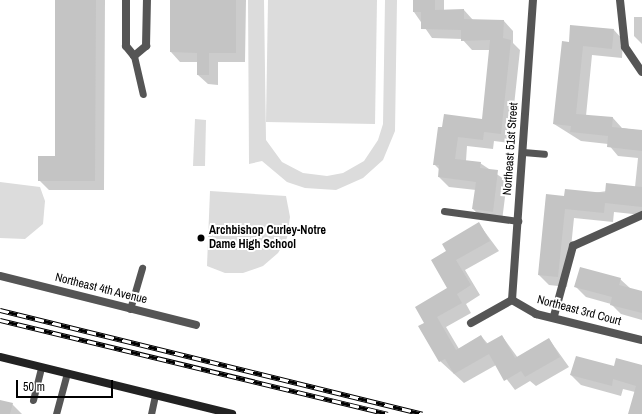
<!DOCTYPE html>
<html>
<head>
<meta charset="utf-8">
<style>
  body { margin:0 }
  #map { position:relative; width:642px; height:414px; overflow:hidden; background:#fff; font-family:"Archivo Narrow",sans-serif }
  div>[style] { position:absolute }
  .green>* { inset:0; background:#dcdcdc }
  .shadow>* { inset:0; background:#0003 }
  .building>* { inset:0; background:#c4c4c4 }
  .lane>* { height:7px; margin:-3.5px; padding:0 3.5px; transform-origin:3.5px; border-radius:3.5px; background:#555 }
  .street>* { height:8px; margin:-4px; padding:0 4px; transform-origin:4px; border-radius:4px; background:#555 }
  .secondary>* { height:8px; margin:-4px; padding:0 4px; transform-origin:4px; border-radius:4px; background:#222 }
  .rail>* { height:4.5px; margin-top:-2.25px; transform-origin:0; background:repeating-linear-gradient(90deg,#fff 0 9px,#000 0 18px); box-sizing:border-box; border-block:1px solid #000 }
  .dots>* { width:11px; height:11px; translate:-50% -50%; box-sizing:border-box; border:2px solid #fff; border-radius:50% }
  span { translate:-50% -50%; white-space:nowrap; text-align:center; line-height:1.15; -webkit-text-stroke:4px #fff; paint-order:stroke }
  .street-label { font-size:12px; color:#000 }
  .poi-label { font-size:12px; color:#000; font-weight:700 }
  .left { translate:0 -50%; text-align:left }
  .scale { position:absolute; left:16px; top:380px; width:97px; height:18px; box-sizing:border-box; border:2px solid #000; border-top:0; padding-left:5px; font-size:12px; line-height:14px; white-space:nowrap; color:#000; -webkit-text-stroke:3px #fff; paint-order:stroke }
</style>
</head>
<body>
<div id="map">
  <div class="green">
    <div style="clip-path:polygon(248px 0,264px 0,266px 140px,282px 162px,303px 173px,327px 176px,343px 173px,364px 161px,378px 140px,383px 124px,385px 0,397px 0,395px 131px,383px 160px,363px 178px,336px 190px,305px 188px,287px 182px,262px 161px,249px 164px)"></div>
    <div style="clip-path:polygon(268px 0,377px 0,375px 124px,266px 122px)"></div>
    <div style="clip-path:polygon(195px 119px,206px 120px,205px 166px,193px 166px)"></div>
    <div style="clip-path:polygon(0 182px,40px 187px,45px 201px,43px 224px,25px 239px,0 238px)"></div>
    <div style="clip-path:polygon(210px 191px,286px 196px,290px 217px,287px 238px,278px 253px,263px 266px,243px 273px,225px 273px,207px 266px)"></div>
  </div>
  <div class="shadow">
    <div style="clip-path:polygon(56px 0,105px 0,104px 190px,49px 190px,39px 180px,56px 157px)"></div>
    <div style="clip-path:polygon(171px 0,246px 0,245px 62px,218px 62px,218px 85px,208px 84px,198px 75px,198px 62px,180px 62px,171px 52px)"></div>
    <div style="clip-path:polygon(414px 0,444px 0,444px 10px,464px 10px,473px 20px,504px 21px,513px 31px,513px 43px,520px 50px,510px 143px,494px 141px,493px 149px,467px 146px,466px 161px,480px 163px,507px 181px,502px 221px,483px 219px,473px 209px,476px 190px,449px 187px,439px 177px,440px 170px,434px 164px,439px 128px,483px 120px,490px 50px,472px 50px,462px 39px,432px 38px,414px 12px)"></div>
    <div style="clip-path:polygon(634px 17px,642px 17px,642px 44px,634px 36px)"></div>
    <div style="clip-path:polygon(614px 30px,623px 40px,622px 58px,592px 55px,586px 116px,613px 118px,622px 128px,642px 131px,642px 215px,614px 212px,613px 222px,574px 218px,567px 287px,549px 285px,539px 275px,565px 197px,635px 187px,638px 158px,618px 156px,608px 144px,581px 141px,554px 124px,570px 43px)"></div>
    <div style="clip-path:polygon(479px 224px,499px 251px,465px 270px,480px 295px,466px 304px,471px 313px,446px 327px,459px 349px,481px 336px,488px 344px,502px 336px,518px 358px,549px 339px,569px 367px,536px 386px,530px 381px,515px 390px,496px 365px,464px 383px,440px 361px,425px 323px,449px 288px,448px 251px)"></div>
    <div style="clip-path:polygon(620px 279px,631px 289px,642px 292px,642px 320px,621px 314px,611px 304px,586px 297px,576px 287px)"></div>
    <div style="clip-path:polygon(642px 366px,642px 414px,629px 414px,635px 392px,623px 389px,621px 396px,581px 385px,571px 375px)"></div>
    <div style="clip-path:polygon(0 401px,12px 404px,22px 414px,0 414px)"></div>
  </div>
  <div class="building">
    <div style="clip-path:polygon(55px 0,96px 0,95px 181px,38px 181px,38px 156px,55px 156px)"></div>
    <div style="clip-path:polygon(170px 0,236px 0,236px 53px,209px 53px,209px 75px,197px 75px,197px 53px,170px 52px)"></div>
    <div style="clip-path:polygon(413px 0,435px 0,435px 10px,464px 9px,464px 19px,504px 20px,503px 38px,511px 40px,501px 134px,484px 132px,483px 140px,458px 137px,455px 159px,481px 162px,480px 168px,498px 170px,493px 212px,472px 209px,476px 182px,438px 177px,439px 165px,433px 165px,438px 127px,442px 127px,444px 114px,482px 119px,490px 40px,461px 41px,461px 30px,421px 29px,421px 12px,413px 12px)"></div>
    <div style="clip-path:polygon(570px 25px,614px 29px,612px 49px,583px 46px,576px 114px,613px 117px,612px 127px,642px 130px,642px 151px,607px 147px,608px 136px,570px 132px,571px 126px,553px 124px,562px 41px,569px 42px)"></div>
    <div style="clip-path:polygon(606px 183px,642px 187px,642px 207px,605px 203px,604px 213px,565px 209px,558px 277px,538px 275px,546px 194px,564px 196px,565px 189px,605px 193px)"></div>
    <div style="clip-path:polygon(479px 222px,490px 241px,456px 260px,471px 285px,457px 294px,462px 303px,437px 317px,456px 350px,481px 335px,486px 344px,502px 335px,515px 358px,549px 338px,560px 357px,525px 377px,521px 371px,504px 381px,489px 354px,454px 374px,445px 359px,439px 362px,418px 326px,424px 323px,415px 307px,447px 288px,431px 260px,446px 251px,442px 244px)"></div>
    <div style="clip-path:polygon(580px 267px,621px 278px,619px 285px,642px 291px,642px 313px,610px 305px,612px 297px,574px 287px)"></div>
    <div style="clip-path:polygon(576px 356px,614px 366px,616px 358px,642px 365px,642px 414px,628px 414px,636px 386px,613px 379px,612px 386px,570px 375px)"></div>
    <div style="clip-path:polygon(0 400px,13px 403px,10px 414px,0 414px)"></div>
  </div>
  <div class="lane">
    <div style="left:134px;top:56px;width:39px;rotate:77deg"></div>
    <div style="left:523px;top:152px;width:21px;rotate:5deg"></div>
    <div style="left:444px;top:211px;width:75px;rotate:7.7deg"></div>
    <div style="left:130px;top:309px;width:43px;rotate:-73.7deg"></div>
    <div style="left:33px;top:400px;width:34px;rotate:-76deg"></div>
    <div style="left:56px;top:414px;width:42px;rotate:-75deg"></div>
    <div style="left:151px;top:414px;width:19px;rotate:-78deg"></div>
  </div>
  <div class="street">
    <div style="left:126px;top:0;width:46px;rotate:90deg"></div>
    <div style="left:126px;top:46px;width:13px;rotate:51deg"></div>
    <div style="left:134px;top:56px;width:16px;rotate:-40deg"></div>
    <div style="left:146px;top:46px;width:46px;rotate:-88.8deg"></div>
    <div style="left:620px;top:0;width:47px;rotate:83.9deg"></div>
    <div style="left:625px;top:47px;width:30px;rotate:56deg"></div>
    <div style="left:0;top:276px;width:202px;rotate:14deg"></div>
    <div style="left:512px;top:300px;width:301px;rotate:-86deg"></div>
    <div style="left:512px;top:300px;width:28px;rotate:30deg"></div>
    <div style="left:536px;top:314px;width:109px;rotate:13.8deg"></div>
    <div style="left:554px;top:316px;width:73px;rotate:-74.8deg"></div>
    <div style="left:573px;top:246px;width:76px;rotate:-24.2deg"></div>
    <div style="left:471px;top:323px;width:47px;rotate:-29.3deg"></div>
  </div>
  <div class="secondary">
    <div style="left:0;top:357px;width:239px;rotate:13.8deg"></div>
  </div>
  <div class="rail">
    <div style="left:0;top:310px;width:435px;rotate:13.8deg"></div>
    <div style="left:0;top:320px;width:399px;rotate:13.6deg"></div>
  </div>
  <div class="dots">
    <div style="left:201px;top:238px;background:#000"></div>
  </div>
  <div class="street-label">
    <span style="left:511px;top:149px;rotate:-86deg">Northeast 51st Street</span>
    <span style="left:101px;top:289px;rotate:14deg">Northeast 4th Avenue</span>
    <span style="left:579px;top:311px;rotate:15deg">Northeast 3rd Court</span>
  </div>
  <div class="poi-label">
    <span class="left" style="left:209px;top:238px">Archbishop Curley-Notre<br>Dame High School</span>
  </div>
  <div class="scale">50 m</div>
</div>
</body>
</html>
